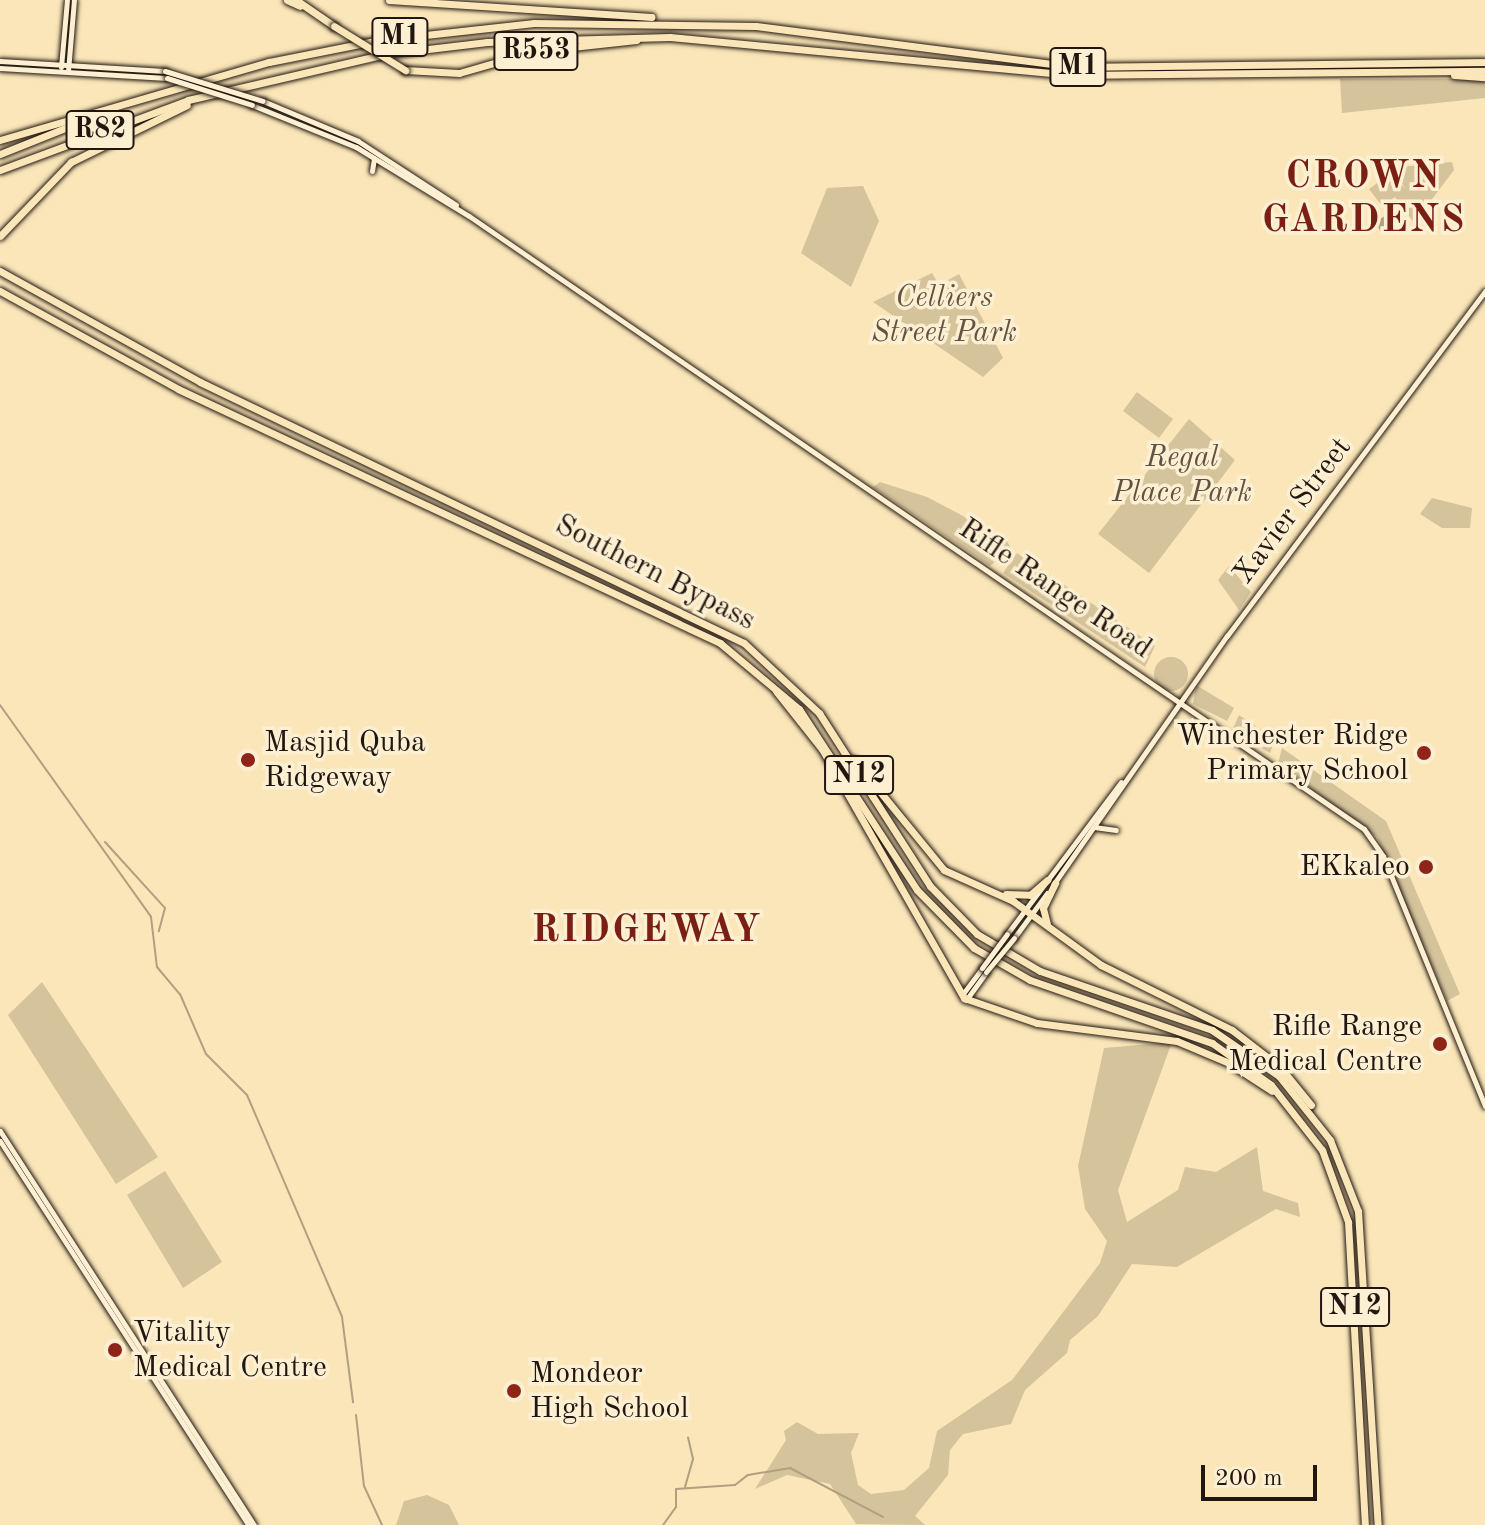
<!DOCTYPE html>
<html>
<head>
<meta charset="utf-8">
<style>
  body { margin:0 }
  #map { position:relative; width:1485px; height:1525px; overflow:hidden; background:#fae6b9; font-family:"Old Standard TT",serif }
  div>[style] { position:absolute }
  .green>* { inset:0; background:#d5c39c }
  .round { border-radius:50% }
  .water>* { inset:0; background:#b19f80 }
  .stream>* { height:2px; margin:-1px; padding:0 1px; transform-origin:1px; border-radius:1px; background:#b19f80 }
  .roads { filter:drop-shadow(0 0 2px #221610) drop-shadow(0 0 2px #221610) }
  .secondary>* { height:5px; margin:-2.5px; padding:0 2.5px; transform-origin:2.5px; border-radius:2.5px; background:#fcefd2 }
  .highway>* { height:7px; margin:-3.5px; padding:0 3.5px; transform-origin:3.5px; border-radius:3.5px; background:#fae6b9 }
  .bridges { filter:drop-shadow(0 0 2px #221610) drop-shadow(0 0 2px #221610) }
  .secondary-bridge>* { height:5px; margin:-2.5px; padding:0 2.5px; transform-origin:2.5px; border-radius:2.5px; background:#fcefd2 }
  .highway-bridge>* { height:7px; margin:-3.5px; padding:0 3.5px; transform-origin:3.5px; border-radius:3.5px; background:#fae6b9 }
  .dots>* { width:22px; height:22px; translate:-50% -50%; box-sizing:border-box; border:4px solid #fcefd2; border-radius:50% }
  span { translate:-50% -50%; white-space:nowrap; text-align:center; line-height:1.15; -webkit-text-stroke:7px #fcefd2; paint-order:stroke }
  .shield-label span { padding:2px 6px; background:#fcefd2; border:2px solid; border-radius:6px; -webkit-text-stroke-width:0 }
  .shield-label { font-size:28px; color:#221610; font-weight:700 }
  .park-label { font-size:30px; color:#615341; font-style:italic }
  .street-label { font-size:30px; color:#221610 }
  .poi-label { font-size:30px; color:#221610 }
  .right { translate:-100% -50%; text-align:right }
  .left { translate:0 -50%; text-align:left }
  .district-label { font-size:38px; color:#7a1f14; font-weight:700; letter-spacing:2px }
  .scale { position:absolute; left:1201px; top:1465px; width:116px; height:36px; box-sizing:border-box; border:4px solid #221610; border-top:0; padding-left:10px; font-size:24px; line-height:28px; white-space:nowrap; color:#221610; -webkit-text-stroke:6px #fcefd2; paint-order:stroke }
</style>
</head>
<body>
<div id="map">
  <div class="green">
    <div style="clip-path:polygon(1340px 79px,1485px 79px,1485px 98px,1342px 113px)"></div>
    <div style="clip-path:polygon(1452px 162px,1454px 170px,1414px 223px,1395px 197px,1382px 206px,1369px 189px,1390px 174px,1406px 189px,1390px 168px)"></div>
    <div style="clip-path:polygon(863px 186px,879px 221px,851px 287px,801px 253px,827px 188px)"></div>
    <div style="clip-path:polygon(932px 273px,939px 285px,959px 274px,1003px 358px,983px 377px,873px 302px)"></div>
    <div style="clip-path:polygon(1137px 392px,1173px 419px,1159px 438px,1123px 411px)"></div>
    <div style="clip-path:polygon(1189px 419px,1235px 460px,1149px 573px,1098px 534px)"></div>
    <div style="clip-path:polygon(880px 482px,927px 497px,1005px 538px,1011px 548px,990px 566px,873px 487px)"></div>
    <div style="clip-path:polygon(1432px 498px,1472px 508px,1470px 528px,1442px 528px,1420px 514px)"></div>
    <div style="clip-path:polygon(1017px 553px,1155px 646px,1145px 667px,1003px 573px)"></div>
    <div style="clip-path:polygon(1229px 566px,1251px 592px,1239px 610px,1218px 580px)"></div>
    <div class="round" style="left:1154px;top:657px;width:34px;height:34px"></div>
    <div style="clip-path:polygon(1196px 685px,1234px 708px,1227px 721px,1193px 704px)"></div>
    <div style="clip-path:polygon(1239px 715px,1275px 739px,1270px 753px,1232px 731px)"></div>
    <div style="clip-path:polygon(1282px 748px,1386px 821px,1460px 994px,1447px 1001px,1377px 837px,1278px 764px)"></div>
    <div style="clip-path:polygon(42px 982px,158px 1157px,116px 1184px,8px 1015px)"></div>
    <div style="clip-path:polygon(1172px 1042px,1118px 1190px,1127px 1222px,1178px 1190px,1185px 1167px,1216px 1172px,1257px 1147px,1263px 1191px,1298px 1203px,1300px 1217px,1276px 1209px,1177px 1267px,1132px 1264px,1098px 1316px,1070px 1340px,1067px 1353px,1025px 1390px,1011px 1424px,963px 1434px,950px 1450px,948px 1475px,915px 1516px,925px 1525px,856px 1524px,830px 1484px,787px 1475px,755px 1489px,786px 1440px,784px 1431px,797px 1422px,818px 1434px,859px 1433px,851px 1453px,858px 1485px,871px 1494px,904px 1490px,929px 1468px,937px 1431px,1012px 1380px,1100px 1263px,1107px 1241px,1085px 1209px,1078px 1166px,1104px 1048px)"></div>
    <div style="clip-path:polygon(165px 1171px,222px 1262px,183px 1288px,127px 1195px)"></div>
    <div style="clip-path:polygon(427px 1495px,449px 1505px,459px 1525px,396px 1525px,404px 1501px)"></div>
  </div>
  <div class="water">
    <div class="round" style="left:1378px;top:216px;width:18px;height:18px"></div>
  </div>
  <div class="stream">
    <div style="left:0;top:705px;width:260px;rotate:54.5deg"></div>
    <div style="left:151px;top:917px;width:50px;rotate:83.2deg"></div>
    <div style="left:157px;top:967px;width:35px;rotate:50deg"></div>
    <div style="left:180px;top:994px;width:65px;rotate:66.6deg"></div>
    <div style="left:206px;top:1054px;width:58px;rotate:45deg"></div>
    <div style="left:247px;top:1095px;width:241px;rotate:66.8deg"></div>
    <div style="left:342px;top:1317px;width:86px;rotate:82.6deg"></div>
    <div style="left:105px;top:842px;width:89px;rotate:47.7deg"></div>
    <div style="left:165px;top:908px;width:24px;rotate:105deg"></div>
    <div style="left:356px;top:1415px;width:71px;rotate:83.6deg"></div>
    <div style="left:364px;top:1486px;width:43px;rotate:65.2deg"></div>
    <div style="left:685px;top:1487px;width:29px;rotate:-74deg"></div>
    <div style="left:693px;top:1459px;width:22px;rotate:-103deg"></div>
    <div style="left:663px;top:1525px;width:22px;rotate:-54deg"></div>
    <div style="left:676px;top:1507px;width:18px;rotate:-90deg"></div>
    <div style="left:676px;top:1489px;width:59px;rotate:-3.9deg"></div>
    <div style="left:735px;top:1485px;width:16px;rotate:-38deg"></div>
    <div style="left:748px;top:1475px;width:43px;rotate:-9.5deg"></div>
    <div style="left:790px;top:1468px;width:105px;rotate:27.8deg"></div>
  </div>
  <div class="roads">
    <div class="secondary">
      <div style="left:0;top:61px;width:165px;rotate:3.5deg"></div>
      <div style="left:61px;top:67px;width:67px;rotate:-84.9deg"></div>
      <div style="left:0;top:68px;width:167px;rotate:3.4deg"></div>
      <div style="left:68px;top:71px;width:71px;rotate:-85.2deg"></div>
      <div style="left:263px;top:101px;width:103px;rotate:22.8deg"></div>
      <div style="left:358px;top:141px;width:117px;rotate:33.1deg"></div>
      <div style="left:252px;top:105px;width:112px;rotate:22deg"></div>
      <div style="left:356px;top:147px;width:132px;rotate:31.4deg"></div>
      <div style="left:469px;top:216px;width:1085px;rotate:34.41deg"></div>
      <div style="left:1364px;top:829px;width:33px;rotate:55deg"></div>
      <div style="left:1383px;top:856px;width:270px;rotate:67.8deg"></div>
      <div style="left:372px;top:171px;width:13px;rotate:-81deg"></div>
      <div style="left:1094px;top:827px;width:22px;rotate:8deg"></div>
      <div style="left:1053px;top:885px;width:304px;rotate:-55.1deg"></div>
      <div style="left:1227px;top:636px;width:431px;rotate:-53.2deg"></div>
      <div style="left:1007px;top:934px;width:190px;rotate:-53.1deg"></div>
      <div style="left:1014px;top:938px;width:56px;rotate:-53.7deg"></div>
      <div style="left:962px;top:995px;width:34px;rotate:-53deg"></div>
      <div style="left:966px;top:1000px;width:34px;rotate:-54deg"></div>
      <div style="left:0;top:1131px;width:469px;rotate:57.2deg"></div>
      <div style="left:0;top:1141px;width:457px;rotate:57.1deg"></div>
    </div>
    <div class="highway">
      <div style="left:287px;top:0;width:14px;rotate:25deg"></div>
      <div style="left:296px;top:0;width:46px;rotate:34.4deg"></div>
      <div style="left:389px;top:0;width:263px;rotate:3.7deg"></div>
      <div style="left:405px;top:70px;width:54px;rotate:3.2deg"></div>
      <div style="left:459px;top:73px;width:79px;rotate:-16.1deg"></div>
      <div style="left:535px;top:51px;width:102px;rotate:-6.2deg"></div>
      <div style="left:1454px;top:75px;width:31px;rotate:4deg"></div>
      <div style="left:0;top:140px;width:280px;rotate:-16.2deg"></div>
      <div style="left:269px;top:62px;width:113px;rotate:-11.2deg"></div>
      <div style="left:380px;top:40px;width:155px;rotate:-6.3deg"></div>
      <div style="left:534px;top:23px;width:222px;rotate:0.8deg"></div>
      <div style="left:756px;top:26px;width:324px;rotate:7.3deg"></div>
      <div style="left:1077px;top:67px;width:408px;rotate:-0.7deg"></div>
      <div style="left:0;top:154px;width:89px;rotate:-21.7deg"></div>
      <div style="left:0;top:170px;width:201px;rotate:-20.4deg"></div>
      <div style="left:188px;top:100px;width:203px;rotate:-13.1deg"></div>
      <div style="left:386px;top:54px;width:102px;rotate:-6.8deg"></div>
      <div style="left:487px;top:42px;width:183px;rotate:-1.6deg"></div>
      <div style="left:670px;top:37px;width:404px;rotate:5.4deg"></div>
      <div style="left:1072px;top:75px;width:413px;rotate:-0.6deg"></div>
      <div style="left:0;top:236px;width:103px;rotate:-46.2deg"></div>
      <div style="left:71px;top:162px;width:129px;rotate:-26.2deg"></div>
      <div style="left:0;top:271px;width:229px;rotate:29deg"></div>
      <div style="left:200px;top:382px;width:603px;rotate:25.63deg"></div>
      <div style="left:744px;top:643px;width:103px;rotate:43deg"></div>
      <div style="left:819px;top:713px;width:206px;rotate:57.3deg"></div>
      <div style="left:930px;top:886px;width:67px;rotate:45.6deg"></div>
      <div style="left:977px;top:934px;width:73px;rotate:30.4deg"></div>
      <div style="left:1040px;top:971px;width:182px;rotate:18.9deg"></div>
      <div style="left:1212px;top:1030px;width:81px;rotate:34.5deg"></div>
      <div style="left:1279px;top:1076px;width:82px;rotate:51.4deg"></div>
      <div style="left:1330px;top:1140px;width:76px;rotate:68.5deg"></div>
      <div style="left:1358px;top:1211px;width:315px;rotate:86.4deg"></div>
      <div style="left:0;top:291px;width:203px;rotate:28.8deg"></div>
      <div style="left:178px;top:389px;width:599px;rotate:25.11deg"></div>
      <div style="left:720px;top:643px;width:103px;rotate:39.9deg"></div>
      <div style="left:799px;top:709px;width:216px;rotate:56.9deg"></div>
      <div style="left:917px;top:890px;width:81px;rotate:45.5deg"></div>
      <div style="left:974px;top:948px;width:64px;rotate:29.7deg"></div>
      <div style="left:1030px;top:980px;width:193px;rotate:19.1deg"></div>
      <div style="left:1212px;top:1043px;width:72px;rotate:35.4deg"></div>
      <div style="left:1271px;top:1085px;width:83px;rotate:51.9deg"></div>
      <div style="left:1322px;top:1150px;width:77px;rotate:70.1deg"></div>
      <div style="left:1348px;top:1222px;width:303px;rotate:86.8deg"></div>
      <div style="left:776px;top:691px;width:74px;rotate:51.6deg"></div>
      <div style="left:822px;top:749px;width:287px;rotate:60.3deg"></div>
      <div style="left:964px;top:998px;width:77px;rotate:18.9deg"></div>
      <div style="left:1037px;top:1023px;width:141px;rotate:7.3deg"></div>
      <div style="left:1177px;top:1041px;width:56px;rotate:22.9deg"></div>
      <div style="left:1229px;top:1063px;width:51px;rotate:33.1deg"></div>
      <div style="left:854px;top:760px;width:142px;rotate:50.7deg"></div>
      <div style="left:944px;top:870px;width:76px;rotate:24.2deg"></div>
      <div style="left:1013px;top:901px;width:109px;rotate:36deg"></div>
      <div style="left:1101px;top:965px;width:146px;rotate:26.4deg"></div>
      <div style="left:1232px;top:1030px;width:61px;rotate:37.6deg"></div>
      <div style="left:1280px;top:1067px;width:49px;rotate:50.8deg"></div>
      <div style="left:1006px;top:894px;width:24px;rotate:2deg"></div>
      <div style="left:1030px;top:895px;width:23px;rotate:-41deg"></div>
      <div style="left:1047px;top:924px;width:16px;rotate:-104deg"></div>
      <div style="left:1043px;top:908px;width:28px;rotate:-64deg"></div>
    </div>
  </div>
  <div class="bridges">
    <div class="secondary-bridge">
      <div style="left:165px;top:71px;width:102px;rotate:17deg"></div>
      <div style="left:167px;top:78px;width:89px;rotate:17.6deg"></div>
      <div style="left:982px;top:968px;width:42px;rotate:-53.7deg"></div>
      <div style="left:986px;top:972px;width:44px;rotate:-50.5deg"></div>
    </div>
    <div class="highway-bridge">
      <div style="left:334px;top:26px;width:84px;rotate:31.8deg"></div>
    </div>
  </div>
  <div class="dots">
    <div style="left:1424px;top:753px;background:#8f2418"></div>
    <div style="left:248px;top:760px;background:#8f2418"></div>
    <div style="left:1426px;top:867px;background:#8f2418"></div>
    <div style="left:1440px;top:1044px;background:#8f2418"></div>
    <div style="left:115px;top:1350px;background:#8f2418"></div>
    <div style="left:514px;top:1391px;background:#8f2418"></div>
  </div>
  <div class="shield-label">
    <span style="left:400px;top:37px">M1</span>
    <span style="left:536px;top:51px">R553</span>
    <span style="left:1078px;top:67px">M1</span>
    <span style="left:100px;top:130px">R82</span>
    <span style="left:859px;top:775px">N12</span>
    <span style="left:1355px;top:1307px">N12</span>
  </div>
  <div class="park-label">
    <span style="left:944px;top:315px">Celliers<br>Street Park</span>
    <span style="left:1182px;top:475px">Regal<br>Place Park</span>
  </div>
  <div class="street-label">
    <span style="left:1293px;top:511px;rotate:-53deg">Xavier Street</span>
    <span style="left:655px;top:573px;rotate:27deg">Southern Bypass</span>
    <span style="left:1055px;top:589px;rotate:34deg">Rifle Range Road</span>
  </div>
  <div class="poi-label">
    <span class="right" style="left:1408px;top:753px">Winchester Ridge<br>Primary School</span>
    <span class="left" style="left:264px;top:760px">Masjid Quba<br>Ridgeway</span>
    <span class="right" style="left:1410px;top:867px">EKkaleo</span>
    <span class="right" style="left:1422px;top:1044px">Rifle Range<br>Medical Centre</span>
    <span class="left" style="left:133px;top:1350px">Vitality<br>Medical Centre</span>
    <span class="left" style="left:530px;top:1391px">Mondeor<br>High School</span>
  </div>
  <div class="district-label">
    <span style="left:1364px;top:200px">CROWN<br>GARDENS</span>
    <span style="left:647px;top:932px">RIDGEWAY</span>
  </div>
  <div class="scale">200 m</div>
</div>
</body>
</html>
